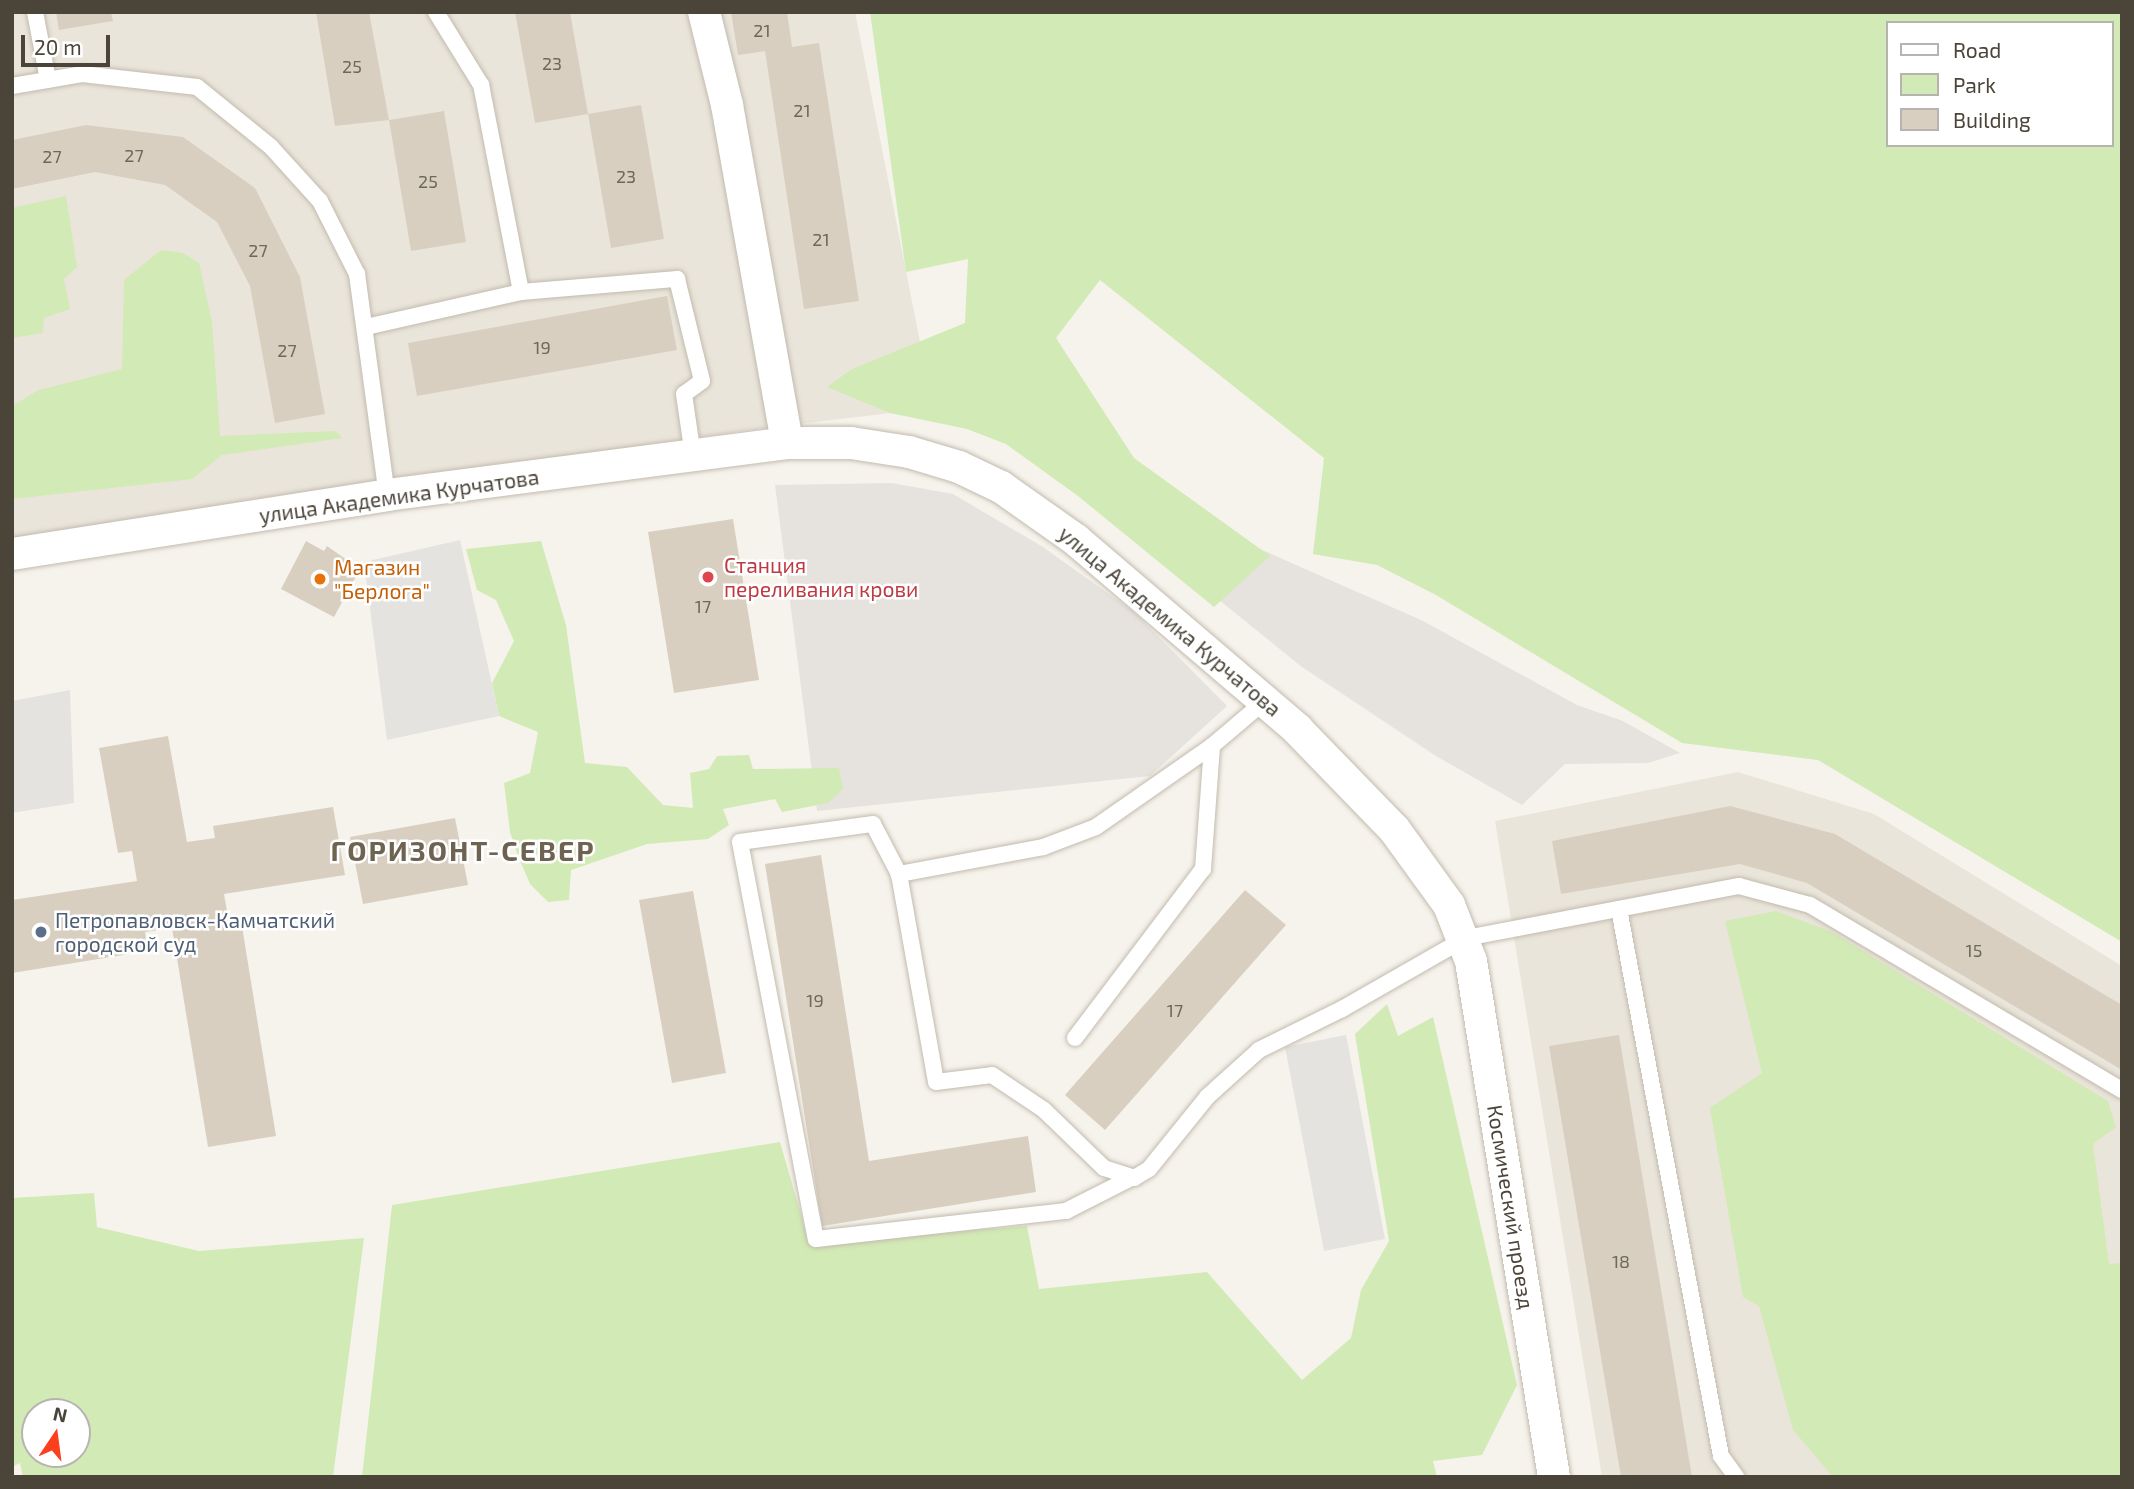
<!DOCTYPE html>
<html>
<head>
<meta charset="utf-8">
<style>
  body { margin:0 }
  #map { position:relative; width:2134px; height:1489px; overflow:hidden; background:#f6f3ec; font-family:"Exo 2",sans-serif }
  div>[style] { position:absolute }
  .residential>* { inset:0; background:#eae5da }
  .industrial>* { inset:0; background:#e6e2dd }
  .green>* { inset:0; background:#d2eab5 }
  .parking>* { inset:0; background:#e5e3e0 }
  .building>* { inset:0; background:#d8cfc1 }
  .roads { filter:drop-shadow(0 0 2px #c2bbae) drop-shadow(0 0 2px #c2bbae) }
  .service>* { height:16px; margin:-8px; padding:0 8px; transform-origin:8px; border-radius:8px; background:#fff }
  .minor>* { height:32px; margin:-16px; padding:0 16px; transform-origin:16px; border-radius:16px; background:#fff }
  .dots>* { width:19px; height:19px; translate:-50% -50%; box-sizing:border-box; border:4px solid #fff; border-radius:50% }
  span { translate:-50% -50%; white-space:nowrap; text-align:center; line-height:1.15; -webkit-text-stroke:5px #fff; paint-order:stroke }
  .number-label { font-size:18px; color:#6e675b }
  .number-label span { -webkit-text-stroke-width:0 }
  .street-label { font-size:21px; color:#4b4439 }
  .health-label { font-size:21px; color:#be3a42 }
  .left { translate:0 -50%; text-align:left }
  .food-label { font-size:21px; color:#c56008 }
  .service-label { font-size:21px; color:#4e5e75 }
  .district-label { font-size:28px; color:#6e6250; font-weight:700; letter-spacing:2px }
  .frame { position:absolute; inset:0; border:14px solid #4b4439; pointer-events:none }
  .legend { position:absolute; left:1886px; top:21px; width:228px; height:126px; box-sizing:border-box; background:#fff; border:2px solid #b7b4b0; margin:0; padding:9px 12px; list-style:none; font-size:21px; color:#4b4439 }
  .legend li { display:flex; align-items:center; gap:14px; height:35px }
  .legend b { width:35px; border:2px solid #b7b4b0 }
  .north { position:absolute; left:21px; top:1398px; width:70px; height:70px; box-sizing:border-box; background:#fff; border:2px solid #b7b4b0; border-radius:50%; rotate:13deg; font-size:19px; font-weight:700; line-height:28px; text-align:center; color:#4b4439 }
  .north::after { content:''; display:block; margin:auto; width:24px; height:32px; background:#fc3f1d; clip-path:polygon(50% 0,100% 100%,50% 72%,0 100%) }
  .scale { position:absolute; left:21px; top:35px; width:89px; height:32px; box-sizing:border-box; border:4px solid #4b4439; border-top:0; padding-left:9px; font-size:21px; line-height:24px; white-space:nowrap; color:#4b4439; -webkit-text-stroke:5px #fff; paint-order:stroke }
</style>
</head>
<body>
<div id="map">
  <div class="residential">
    <div style="clip-path:polygon(12px 12px,855px 12px,933px 408px,748px 430px,12px 539px)"></div>
    <div style="clip-path:polygon(1738px 772px,1874px 814px,2122px 966px,2122px 1477px,1602px 1477px,1495px 821px)"></div>
  </div>
  <div class="industrial">
    <div style="clip-path:polygon(892px 483px,953px 494px,1043px 547px,1134px 612px,1227px 706px,1150px 776px,817px 811px,775px 485px)"></div>
    <div style="clip-path:polygon(1115px 485px,1421px 620px,1577px 705px,1623px 721px,1680px 753px,1648px 763px,1565px 764px,1522px 805px,1436px 756px,1302px 667px,1099px 503px)"></div>
  </div>
  <div class="green">
    <div style="clip-path:polygon(evenodd,870px 12px,2122px 12px,2122px 942px,1818px 760px,1682px 743px,1436px 595px,1377px 565px,1313px 554px,1324px 458px,1100px 280px,1056px 338px,1134px 458px,1270px 556px,1214px 607px,1078px 496px,1006px 444px,967px 429px,890px 413px,827px 387px,852px 369px,965px 323px,968px 259px,906px 272px,870px 12px,1887px 23px,2111px 23px,2111px 145px,1887px 145px,1887px 23px)"></div>
    <div style="clip-path:polygon(66px 196px,77px 267px,64px 279px,70px 309px,44px 318px,43px 333px,12px 338px,12px 208px)"></div>
    <div style="clip-path:polygon(161px 250px,183px 253px,199px 263px,212px 322px,220px 436px,335px 431px,343px 438px,222px 455px,192px 479px,12px 499px,12px 406px,39px 390px,122px 369px,124px 280px)"></div>
    <div style="clip-path:polygon(541px 541px,566px 625px,585px 763px,627px 767px,663px 805px,693px 808px,690px 773px,709px 769px,717px 756px,749px 755px,753px 769px,839px 768px,843px 789px,828px 803px,782px 812px,775px 799px,723px 809px,729px 825px,708px 839px,647px 844px,571px 870px,569px 900px,548px 902px,530px 884px,518px 856px,510px 832px,504px 783px,530px 773px,538px 732px,499px 716px,492px 683px,514px 641px,496px 600px,477px 590px,466px 549px)"></div>
    <div style="clip-path:polygon(1776px 911px,1832px 932px,2108px 1101px,2116px 1127px,2093px 1144px,2109px 1264px,2122px 1263px,2122px 1477px,1833px 1477px,1793px 1430px,1759px 1306px,1743px 1297px,1710px 1108px,1762px 1073px,1725px 921px)"></div>
    <div style="clip-path:polygon(1387px 1004px,1398px 1036px,1433px 1017px,1517px 1385px,1482px 1455px,1433px 1461px,1437px 1477px,362px 1477px,392px 1205px,780px 1142px,809px 1242px,1027px 1226px,1039px 1289px,1207px 1272px,1302px 1380px,1351px 1338px,1361px 1290px,1389px 1241px,1355px 1034px)"></div>
    <div style="clip-path:polygon(evenodd,94px 1193px,97px 1227px,199px 1251px,364px 1238px,333px 1477px,23px 1477px,20px 1463px,12px 1467px,12px 1198px,94px 1193px,77px 1412px,77px 1454px,35px 1454px,35px 1412px,77px 1412px)"></div>
  </div>
  <div class="parking">
    <div style="clip-path:polygon(460px 540px,499px 716px,387px 740px,364px 562px)"></div>
    <div style="clip-path:polygon(70px 690px,74px 803px,12px 813px,12px 701px)"></div>
    <div style="clip-path:polygon(1346px 1035px,1385px 1239px,1324px 1251px,1285px 1047px)"></div>
  </div>
  <div class="building">
    <div style="clip-path:polygon(56px 12px,111px 12px,113px 21px,59px 30px)"></div>
    <div style="clip-path:polygon(316px 12px,369px 12px,389px 120px,335px 126px)"></div>
    <div style="clip-path:polygon(515px 12px,570px 12px,588px 114px,535px 123px)"></div>
    <div style="clip-path:polygon(731px 12px,787px 12px,792px 47px,819px 43px,859px 301px,804px 309px,765px 51px,738px 55px)"></div>
    <div style="clip-path:polygon(641px 105px,664px 239px,611px 248px,588px 114px)"></div>
    <div style="clip-path:polygon(444px 111px,466px 242px,411px 251px,389px 120px)"></div>
    <div style="clip-path:polygon(86px 125px,183px 137px,255px 188px,300px 277px,325px 414px,275px 423px,250px 286px,217px 222px,165px 185px,95px 172px,12px 189px,12px 140px)"></div>
    <div style="clip-path:polygon(667px 296px,677px 350px,417px 396px,408px 343px)"></div>
    <div style="clip-path:polygon(733px 519px,759px 680px,674px 693px,648px 532px)"></div>
    <div style="clip-path:polygon(306px 541px,324px 551px,327px 546px,360px 569px,334px 617px,281px 589px)"></div>
    <div style="clip-path:polygon(168px 736px,187px 842px,215px 838px,213px 826px,333px 807px,345px 875px,224px 894px,229px 923px,241px 920px,276px 1136px,208px 1147px,172px 928px,145px 932px,148px 951px,12px 973px,12px 900px,137px 881px,132px 851px,118px 853px,99px 748px)"></div>
    <div style="clip-path:polygon(1730px 806px,1835px 834px,2122px 1005px,2122px 1070px,1807px 883px,1740px 864px,1561px 894px,1552px 841px)"></div>
    <div style="clip-path:polygon(455px 818px,468px 885px,363px 904px,350px 837px)"></div>
    <div style="clip-path:polygon(821px 855px,869px 1161px,1028px 1136px,1036px 1192px,822px 1226px,765px 864px)"></div>
    <div style="clip-path:polygon(1245px 890px,1286px 925px,1105px 1130px,1065px 1095px)"></div>
    <div style="clip-path:polygon(693px 891px,726px 1073px,672px 1083px,639px 900px)"></div>
    <div style="clip-path:polygon(1619px 1035px,1692px 1477px,1621px 1477px,1549px 1046px)"></div>
  </div>
  <div class="roads">
    <div class="service">
      <div style="left:35px;top:12px;width:69px;rotate:79.2deg"></div>
      <div style="left:12px;top:86px;width:71px;rotate:-9.7deg"></div>
      <div style="left:82px;top:74px;width:116px;rotate:6.4deg"></div>
      <div style="left:197px;top:87px;width:95px;rotate:39deg"></div>
      <div style="left:271px;top:147px;width:73px;rotate:47.8deg"></div>
      <div style="left:320px;top:201px;width:82px;rotate:63.1deg"></div>
      <div style="left:357px;top:274px;width:223px;rotate:82.3deg"></div>
      <div style="left:521px;top:292px;width:157px;rotate:-4.8deg"></div>
      <div style="left:677px;top:279px;width:105px;rotate:76.2deg"></div>
      <div style="left:702px;top:381px;width:22px;rotate:144deg"></div>
      <div style="left:684px;top:394px;width:63px;rotate:81.7deg"></div>
      <div style="left:366px;top:327px;width:159px;rotate:-12.7deg"></div>
      <div style="left:521px;top:292px;width:211px;rotate:-100.9deg"></div>
      <div style="left:481px;top:85px;width:86px;rotate:-121.7deg"></div>
      <div style="left:1266px;top:700px;width:71px;rotate:139.6deg"></div>
      <div style="left:1212px;top:746px;width:141px;rotate:145.1deg"></div>
      <div style="left:1096px;top:827px;width:57px;rotate:159.3deg"></div>
      <div style="left:1043px;top:847px;width:147px;rotate:169.4deg"></div>
      <div style="left:899px;top:874px;width:211px;rotate:79.9deg"></div>
      <div style="left:936px;top:1082px;width:56px;rotate:-7.1deg"></div>
      <div style="left:992px;top:1075px;width:63px;rotate:33.9deg"></div>
      <div style="left:1044px;top:1110px;width:83px;rotate:44deg"></div>
      <div style="left:1104px;top:1168px;width:32px;rotate:18deg"></div>
      <div style="left:1134px;top:1178px;width:17px;rotate:-31deg"></div>
      <div style="left:1149px;top:1169px;width:92px;rotate:-51.1deg"></div>
      <div style="left:1207px;top:1097px;width:70px;rotate:-42.1deg"></div>
      <div style="left:1259px;top:1050px;width:93px;rotate:-26.3deg"></div>
      <div style="left:1342px;top:1009px;width:143px;rotate:-29.8deg"></div>
      <div style="left:1466px;top:938px;width:278px;rotate:-10.8deg"></div>
      <div style="left:1739px;top:886px;width:73px;rotate:15deg"></div>
      <div style="left:1810px;top:905px;width:363px;rotate:30.7deg"></div>
      <div style="left:899px;top:874px;width:56px;rotate:-117.5deg"></div>
      <div style="left:873px;top:824px;width:134px;rotate:172.3deg"></div>
      <div style="left:740px;top:842px;width:404px;rotate:79.2deg"></div>
      <div style="left:816px;top:1239px;width:252px;rotate:-6.4deg"></div>
      <div style="left:1066px;top:1211px;width:71px;rotate:-26.9deg"></div>
      <div style="left:1619px;top:909px;width:556px;rotate:79.44deg"></div>
      <div style="left:1721px;top:1456px;width:26px;rotate:54deg"></div>
      <div style="left:1075px;top:1038px;width:212px;rotate:-52.9deg"></div>
      <div style="left:1203px;top:869px;width:123px;rotate:-85.8deg"></div>
    </div>
    <div class="minor">
      <div style="left:704px;top:12px;width:96px;rotate:76.1deg"></div>
      <div style="left:727px;top:105px;width:343px;rotate:79.9deg"></div>
      <div style="left:12px;top:554px;width:380px;rotate:-8.9deg"></div>
      <div style="left:387px;top:495px;width:403px;rotate:-7.4deg"></div>
      <div style="left:787px;top:443px;width:64px"></div>
      <div style="left:851px;top:443px;width:59px;rotate:8.8deg"></div>
      <div style="left:909px;top:452px;width:52px;rotate:16.7deg"></div>
      <div style="left:959px;top:467px;width:47px;rotate:25.5deg"></div>
      <div style="left:1001px;top:487px;width:92px;rotate:35.2deg"></div>
      <div style="left:1076px;top:540px;width:291px;rotate:40.5deg"></div>
      <div style="left:1297px;top:729px;width:139px;rotate:45.9deg"></div>
      <div style="left:1394px;top:829px;width:94px;rotate:54.1deg"></div>
      <div style="left:1449px;top:905px;width:60px;rotate:68.6deg"></div>
      <div style="left:1471px;top:961px;width:523px;rotate:80.86deg"></div>
    </div>
  </div>
  <div class="dots">
    <div style="left:708px;top:577px;background:#e0444e"></div>
    <div style="left:320px;top:579px;background:#e8710a"></div>
    <div style="left:41px;top:932px;background:#5c6f8a"></div>
  </div>
  <div class="number-label">
    <span style="left:762px;top:30px">21</span>
    <span style="left:552px;top:63px">23</span>
    <span style="left:352px;top:66px">25</span>
    <span style="left:802px;top:110px">21</span>
    <span style="left:134px;top:155px">27</span>
    <span style="left:52px;top:156px">27</span>
    <span style="left:626px;top:176px">23</span>
    <span style="left:428px;top:181px">25</span>
    <span style="left:821px;top:239px">21</span>
    <span style="left:258px;top:250px">27</span>
    <span style="left:542px;top:347px">19</span>
    <span style="left:287px;top:350px">27</span>
    <span style="left:703px;top:606px">17</span>
    <span style="left:1974px;top:950px">15</span>
    <span style="left:815px;top:1000px">19</span>
    <span style="left:1175px;top:1010px">17</span>
    <span style="left:1621px;top:1261px">18</span>
  </div>
  <div class="street-label">
    <span style="left:399px;top:496px;rotate:-8deg">улица Академика Курчатова</span>
    <span style="left:1170px;top:621px;rotate:40deg">улица Академика Курчатова</span>
    <span style="left:1511px;top:1207px;rotate:81deg">Космический проезд</span>
  </div>
  <div class="health-label">
    <span class="left" style="left:724px;top:577px">Станция<br>переливания крови</span>
  </div>
  <div class="food-label">
    <span class="left" style="left:334px;top:579px">Магазин<br>"Берлога"</span>
  </div>
  <div class="service-label">
    <span class="left" style="left:55px;top:932px">Петропавловск-Камчатский<br>городской суд</span>
  </div>
  <div class="district-label">
    <span style="left:463px;top:850px">ГОРИЗОНТ-СЕВЕР</span>
  </div>
  <div class="frame"></div>
  <ul class="legend">
  <li><b style="height:9px;background:#fff"></b>Road</li>
  <li><b style="height:19px;background:#d2eab5"></b>Park</li>
  <li><b style="height:19px;background:#d8cfc1"></b>Building</li>
  </ul>
  <div class="north">N</div>
  <div class="scale">20 m</div>
</div>
</body>
</html>
